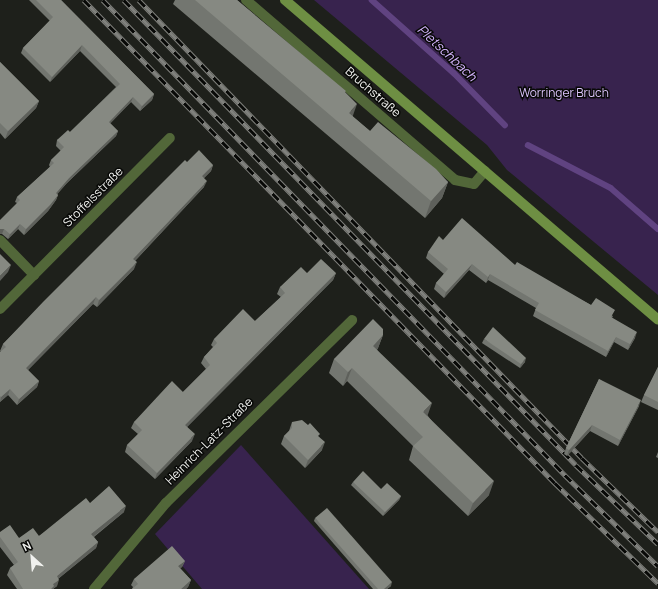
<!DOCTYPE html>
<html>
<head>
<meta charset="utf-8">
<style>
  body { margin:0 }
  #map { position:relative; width:658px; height:589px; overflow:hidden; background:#1e201b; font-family:Manrope,sans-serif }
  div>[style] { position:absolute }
  .green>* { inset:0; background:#38234e }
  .stream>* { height:5.5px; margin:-2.75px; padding:0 2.75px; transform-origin:2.75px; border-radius:2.75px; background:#604381 }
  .lane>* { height:10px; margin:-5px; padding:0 5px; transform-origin:5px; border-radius:5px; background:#526739 }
  .street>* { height:10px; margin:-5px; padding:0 5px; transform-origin:5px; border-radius:5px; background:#526739 }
  .secondary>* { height:10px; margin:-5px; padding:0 5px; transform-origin:5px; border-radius:5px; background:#6e8f43 }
  .rail>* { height:4.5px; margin-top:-2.25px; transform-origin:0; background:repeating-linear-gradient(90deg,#080907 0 9px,#80817d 0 18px); box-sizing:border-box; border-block:1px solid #80817d }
  .wall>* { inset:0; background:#737670 }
  .shaded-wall>* { inset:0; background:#5e605b }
  .building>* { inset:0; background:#868982 }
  span { translate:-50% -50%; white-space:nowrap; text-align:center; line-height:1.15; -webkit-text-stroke:3px #080907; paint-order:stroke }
  .street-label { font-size:12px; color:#f0f1ee }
  .park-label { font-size:12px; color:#dbc3fb }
  .water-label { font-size:13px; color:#d3b3fd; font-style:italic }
  .north { position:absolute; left:12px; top:537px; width:40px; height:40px; -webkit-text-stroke:3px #080907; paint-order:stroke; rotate:334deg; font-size:11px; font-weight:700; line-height:16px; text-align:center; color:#f0f1ee }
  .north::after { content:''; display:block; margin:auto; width:14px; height:18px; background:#f0f1ee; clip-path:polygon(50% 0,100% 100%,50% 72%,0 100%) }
</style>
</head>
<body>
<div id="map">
  <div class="green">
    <div style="clip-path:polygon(314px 0,658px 0,658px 295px,507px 170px,487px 145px)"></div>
    <div style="clip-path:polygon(241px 445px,369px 589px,202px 589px,155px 534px)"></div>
  </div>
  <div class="stream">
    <div style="left:372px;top:0;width:110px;rotate:41.7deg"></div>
    <div style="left:454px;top:73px;width:73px;rotate:45.6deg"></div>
    <div style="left:528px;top:145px;width:93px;rotate:27.4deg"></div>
    <div style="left:611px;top:188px;width:62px;rotate:41.1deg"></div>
  </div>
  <div class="lane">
    <div style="left:0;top:240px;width:49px;rotate:45.8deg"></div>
  </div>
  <div class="street">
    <div style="left:246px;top:0;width:276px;rotate:40.7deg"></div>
    <div style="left:455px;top:180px;width:19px;rotate:12deg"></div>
    <div style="left:474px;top:184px;width:17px;rotate:-50deg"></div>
    <div style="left:0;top:309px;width:241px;rotate:-45.2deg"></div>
    <div style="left:94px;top:589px;width:112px;rotate:-50.1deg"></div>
    <div style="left:166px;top:503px;width:261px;rotate:-44.5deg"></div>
  </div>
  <div class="secondary">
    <div style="left:285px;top:0;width:491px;rotate:40.6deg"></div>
  </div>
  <div class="rail">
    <div style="left:84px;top:0;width:675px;rotate:45.72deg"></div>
    <div style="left:555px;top:483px;width:144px;rotate:44.2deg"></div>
    <div style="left:103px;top:0;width:663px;rotate:45.79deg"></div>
    <div style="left:565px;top:475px;width:130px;rotate:44.4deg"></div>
    <div style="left:124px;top:0;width:648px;rotate:45.81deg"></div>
    <div style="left:576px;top:465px;width:114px;rotate:43.9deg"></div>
    <div style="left:139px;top:0;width:637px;rotate:45.95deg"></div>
    <div style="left:582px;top:458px;width:106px;rotate:44.2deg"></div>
  </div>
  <div class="wall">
    <div style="clip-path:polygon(29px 0,61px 0,154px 94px,152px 100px,140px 111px,131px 102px,110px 123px,118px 131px,116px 136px,67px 183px,57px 194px,58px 195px,56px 200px,48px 211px,24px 235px,18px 229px,8px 239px,2px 234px,0 234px,17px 203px,15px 202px,17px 197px,50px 167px,49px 165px,51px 160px,61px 151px,56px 146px,57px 140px,70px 132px,116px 87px,80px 51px,50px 82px,21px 53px,23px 48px,50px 21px)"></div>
    <div style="clip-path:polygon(175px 0,237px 0,345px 93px,353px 117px,370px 131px,448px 182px,442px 198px,425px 218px,173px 4px)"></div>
    <div style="clip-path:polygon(0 62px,39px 101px,36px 108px,5px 139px,0 133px)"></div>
    <div style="clip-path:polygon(187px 162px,213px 165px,211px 171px,204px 178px,204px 187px,135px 261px,134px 269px,97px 307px,93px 304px,28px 370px,39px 381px,37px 387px,17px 405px,8px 395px,0 402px,0 352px,1px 351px,0 351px,3px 344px)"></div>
    <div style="clip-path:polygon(443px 240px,515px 265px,591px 305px,613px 316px,612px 318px,635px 338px,628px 350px,614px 342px,606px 357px,533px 316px,536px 308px,488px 280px,486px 283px,469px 270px,444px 298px,434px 289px,436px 283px,444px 274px,426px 258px,428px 252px)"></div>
    <div style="clip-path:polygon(307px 273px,336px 273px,333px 280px,187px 427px,192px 441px,155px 479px,125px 452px,127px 445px,138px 434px,131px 428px,134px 422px,183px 392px,206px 369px,201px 363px,204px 357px,213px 347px,211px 345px,214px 339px,255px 321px,281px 297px,277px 294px,280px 287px)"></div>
    <div style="clip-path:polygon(383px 335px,378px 348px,377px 350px,489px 495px,468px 516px,409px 460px,413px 446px,347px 381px,343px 386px,329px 373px,334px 359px)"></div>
    <div style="clip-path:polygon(484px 339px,525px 362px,520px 368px,482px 343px)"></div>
    <div style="clip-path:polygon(658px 367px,658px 410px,641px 402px,644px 395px)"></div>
    <div style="clip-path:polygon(599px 379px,639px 406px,618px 446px,590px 431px,567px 456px,564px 454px,566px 448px)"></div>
    <div style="clip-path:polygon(292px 422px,319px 437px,322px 450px,305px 468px,281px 444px,284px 436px,289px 431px)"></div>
    <div style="clip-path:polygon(658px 452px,658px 458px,656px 457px)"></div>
    <div style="clip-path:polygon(353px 482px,381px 489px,401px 496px,399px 500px,383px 516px,351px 485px)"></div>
    <div style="clip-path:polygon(90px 503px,124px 512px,94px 537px,98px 542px,96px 548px,58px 579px,57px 586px,53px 589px,17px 589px,7px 575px,10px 568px,14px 565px,0 547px,0 532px,19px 538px,39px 536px)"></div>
    <div style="clip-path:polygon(315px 518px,391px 586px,387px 589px,373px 589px,314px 521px)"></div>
    <div style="clip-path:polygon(185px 561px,182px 567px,180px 568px,191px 580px,188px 587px,186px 589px,132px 589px,133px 587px,131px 585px,134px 579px)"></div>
  </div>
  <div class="shaded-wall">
    <div style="clip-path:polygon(82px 45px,80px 51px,50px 82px,52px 77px)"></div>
    <div style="clip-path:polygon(154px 94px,152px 100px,140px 111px,142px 106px)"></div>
    <div style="clip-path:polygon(133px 97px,131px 102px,107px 127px,109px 122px)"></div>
    <div style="clip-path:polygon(39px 101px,36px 108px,5px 139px,8px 131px)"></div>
    <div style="clip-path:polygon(357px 104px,351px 121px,349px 113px)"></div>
    <div style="clip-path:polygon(118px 131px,116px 136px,67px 183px,54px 198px,56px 193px,69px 178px)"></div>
    <div style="clip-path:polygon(213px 165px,211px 171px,199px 183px,202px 176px)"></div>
    <div style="clip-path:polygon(207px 181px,204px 187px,131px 265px,133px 259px)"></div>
    <div style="clip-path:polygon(448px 182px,442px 198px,425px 218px,431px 201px)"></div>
    <div style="clip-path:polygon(58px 195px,56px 200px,48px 211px,24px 235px,26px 229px)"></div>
    <div style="clip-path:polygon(20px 224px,18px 229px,8px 239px,10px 234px)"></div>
    <div style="clip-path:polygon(0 229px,4px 229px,2px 234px,0 234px)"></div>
    <div style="clip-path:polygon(137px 262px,134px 269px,97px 307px,99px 300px)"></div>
    <div style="clip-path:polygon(472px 264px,469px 270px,444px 298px,446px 292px)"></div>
    <div style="clip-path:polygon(11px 265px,8px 272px,0 281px,0 276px)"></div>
    <div style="clip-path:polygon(336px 273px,333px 280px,183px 431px,185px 425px)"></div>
    <div style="clip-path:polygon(490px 274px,488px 280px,486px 283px,488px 277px)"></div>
    <div style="clip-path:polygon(96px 297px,93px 304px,24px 374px,26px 368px)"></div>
    <div style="clip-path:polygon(637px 332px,635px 338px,628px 350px,630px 344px)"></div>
    <div style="clip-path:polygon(383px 335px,378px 348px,368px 359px,373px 346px)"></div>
    <div style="clip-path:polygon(616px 337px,614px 342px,606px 357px,608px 351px)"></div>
    <div style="clip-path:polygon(526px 358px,525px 362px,520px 368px,521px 364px)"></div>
    <div style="clip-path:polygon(352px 368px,347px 381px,343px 386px,348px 372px)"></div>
    <div style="clip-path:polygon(39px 381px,37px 387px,17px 405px,19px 399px)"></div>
    <div style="clip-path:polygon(10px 389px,8px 395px,0 402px,1px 397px)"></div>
    <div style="clip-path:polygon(641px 400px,639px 406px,618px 446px,620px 440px)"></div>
    <div style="clip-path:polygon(432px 403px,427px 417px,423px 412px)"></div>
    <div style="clip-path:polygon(592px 425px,590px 431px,567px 456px,569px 450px)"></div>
    <div style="clip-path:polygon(195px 434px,192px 441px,155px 479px,157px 473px)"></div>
    <div style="clip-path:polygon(325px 442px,322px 450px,305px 468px,308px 460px)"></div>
    <div style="clip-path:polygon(494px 481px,489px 495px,468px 516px,473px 503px)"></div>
    <div style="clip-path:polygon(401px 496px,399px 500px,383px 516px,385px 512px)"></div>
    <div style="clip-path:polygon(126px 506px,124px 512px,89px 540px,91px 534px)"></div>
    <div style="clip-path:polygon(98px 542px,96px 548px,54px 582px,57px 576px)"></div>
    <div style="clip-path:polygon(185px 561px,182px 567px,176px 572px,178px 566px)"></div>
    <div style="clip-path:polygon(59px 580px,57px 586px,53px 589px,51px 589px,53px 584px)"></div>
    <div style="clip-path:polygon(191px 580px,188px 587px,186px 589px,181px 589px)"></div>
    <div style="clip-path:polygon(392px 582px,391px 586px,387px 589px,378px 589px)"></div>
  </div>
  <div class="building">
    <div style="clip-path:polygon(36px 0,61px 0,154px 94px,142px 106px,133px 97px,109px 122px,118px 131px,69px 178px,56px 193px,58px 195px,50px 205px,26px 229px,20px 224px,10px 234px,4px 229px,0 229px,0 220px,20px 200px,17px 197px,54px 163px,51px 160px,64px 147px,57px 140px,68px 130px,70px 132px,120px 84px,82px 45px,52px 77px,23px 48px,53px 17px)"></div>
    <div style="clip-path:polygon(195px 0,237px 0,346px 91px,345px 92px,357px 104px,349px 113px,370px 131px,378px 122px,436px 169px,448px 182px,431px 201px)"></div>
    <div style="clip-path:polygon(0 62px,39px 101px,8px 131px,0 123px)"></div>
    <div style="clip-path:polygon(199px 150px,213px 165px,202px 176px,207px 181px,133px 259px,137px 262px,99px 300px,96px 297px,85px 308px,26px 368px,39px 381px,19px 399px,10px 389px,1px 397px,0 396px,0 352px,6px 347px,3px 344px,43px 302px,185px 160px,187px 162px)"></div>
    <div style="clip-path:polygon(462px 218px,515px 265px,517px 262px,591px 305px,596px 298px,615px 310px,611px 317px,637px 332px,630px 344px,616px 337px,608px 351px,535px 310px,539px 303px,490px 274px,488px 277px,472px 264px,446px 292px,436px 283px,448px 269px,428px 252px,439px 236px,443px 240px)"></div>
    <div style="clip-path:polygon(0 254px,11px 265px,0 276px)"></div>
    <div style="clip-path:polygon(321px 259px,336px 273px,185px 425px,195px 434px,157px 473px,127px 445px,142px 430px,134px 422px,172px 381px,183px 392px,210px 365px,204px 357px,217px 343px,214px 339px,243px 309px,255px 321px,285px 293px,280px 287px,301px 267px,307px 273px)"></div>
    <div style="clip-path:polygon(373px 319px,383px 329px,383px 335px,373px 346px,432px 403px,423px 412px,494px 481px,473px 503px,413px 446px,423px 437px,352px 368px,348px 372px,334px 359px)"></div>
    <div style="clip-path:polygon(493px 327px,526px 358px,521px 364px,484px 339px)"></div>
    <div style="clip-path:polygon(658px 367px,658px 402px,644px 395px)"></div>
    <div style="clip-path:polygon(599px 379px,641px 400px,620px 440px,592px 425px,569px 450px,566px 448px)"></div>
    <div style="clip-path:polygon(302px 420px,308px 425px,310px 423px,320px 434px,318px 436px,325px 442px,308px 460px,284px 436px,292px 428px,292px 422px)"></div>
    <div style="clip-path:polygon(363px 471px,381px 489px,387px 483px,401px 496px,385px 512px,353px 482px)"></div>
    <div style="clip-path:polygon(109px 486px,126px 506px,91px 534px,98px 542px,57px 576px,59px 580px,53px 584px,54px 586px,51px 589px,23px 589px,10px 568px,18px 562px,0 537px,0 532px,10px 525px,19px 538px,33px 528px,39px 536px,86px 498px,90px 503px)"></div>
    <div style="clip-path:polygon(327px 508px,392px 582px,384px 589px,378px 589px,315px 518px)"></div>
    <div style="clip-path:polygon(172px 546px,185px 561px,178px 566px,191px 580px,181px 589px,132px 589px,138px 584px,134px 579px)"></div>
  </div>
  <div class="street-label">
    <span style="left:373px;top:92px;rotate:41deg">Bruchstraße</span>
    <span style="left:93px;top:197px;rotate:-45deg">Stoffelsstraße</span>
    <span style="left:209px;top:441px;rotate:-45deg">Heinrich-Latz-Straße</span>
  </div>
  <div class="park-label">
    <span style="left:564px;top:93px">Worringer Bruch</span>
  </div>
  <div class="water-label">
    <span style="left:447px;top:53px;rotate:43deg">Pletschbach</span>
  </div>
  <div class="north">N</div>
</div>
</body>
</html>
